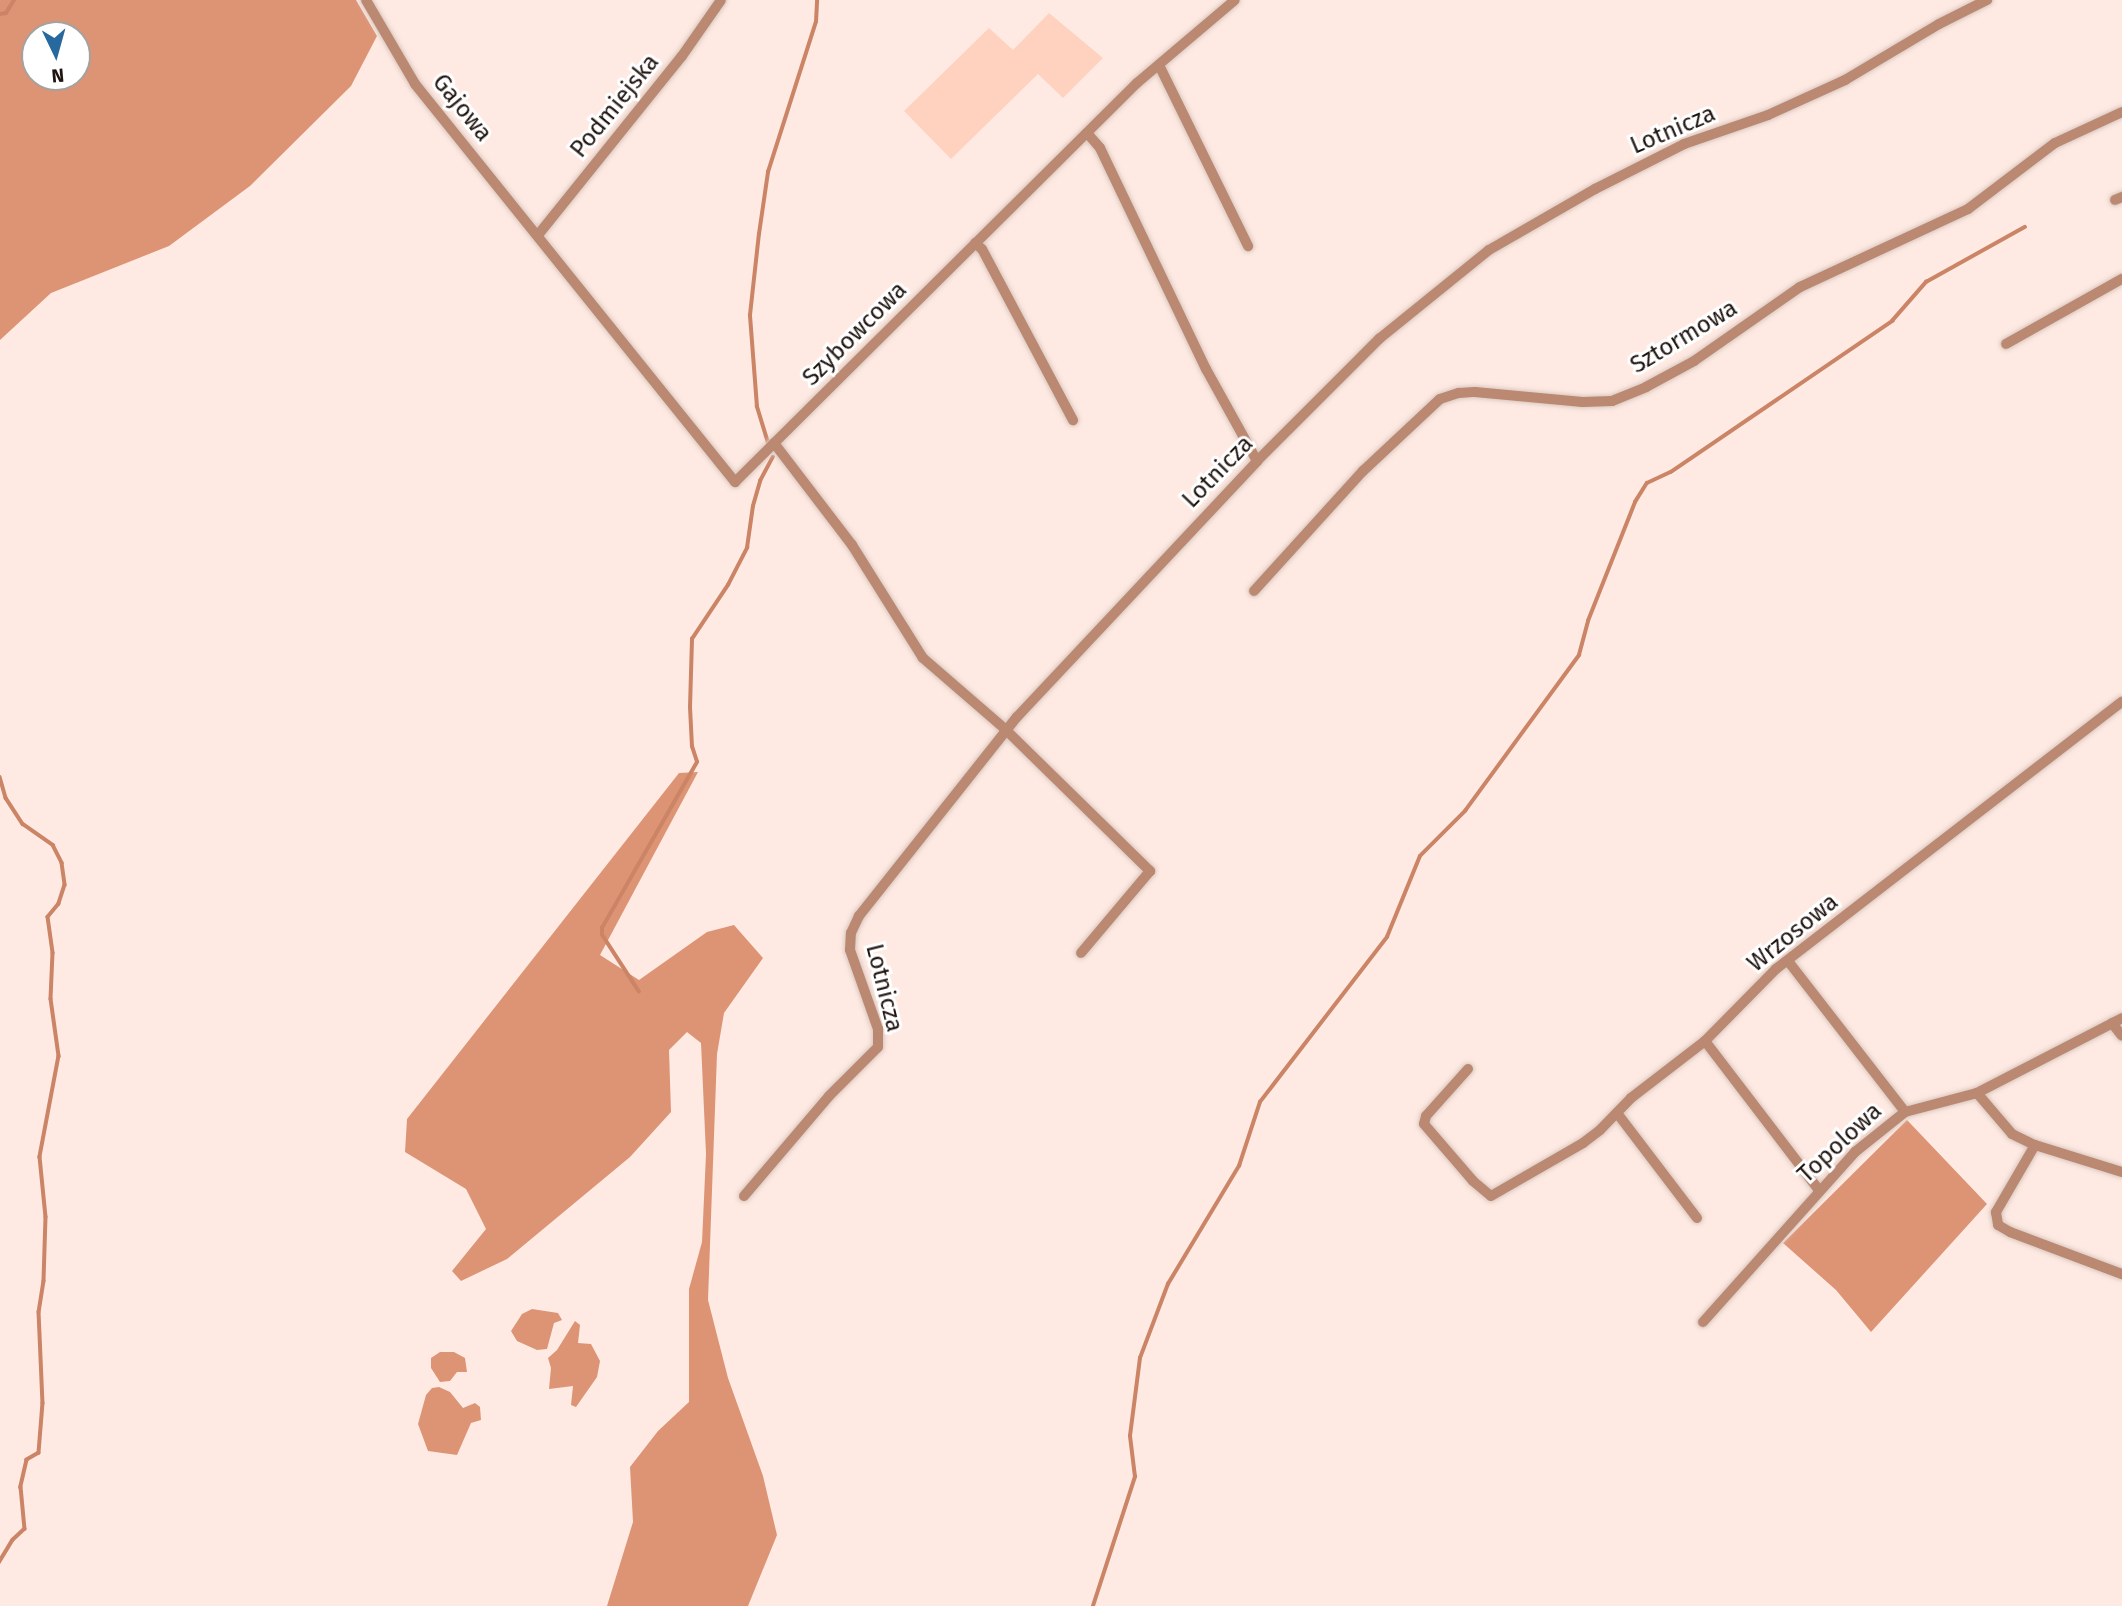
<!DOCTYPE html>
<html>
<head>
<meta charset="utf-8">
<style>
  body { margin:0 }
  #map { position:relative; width:2122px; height:1606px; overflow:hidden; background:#feeae2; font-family:"Fira Sans",sans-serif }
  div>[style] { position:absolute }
  .green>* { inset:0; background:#fed2bf }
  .forest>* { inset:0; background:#dd9475 }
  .stream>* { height:3.5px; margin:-1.75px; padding:0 1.75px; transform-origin:1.75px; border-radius:1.75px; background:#cb8465 }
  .roads { filter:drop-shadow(0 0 2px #dac8c0) drop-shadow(0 0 2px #dac8c0) }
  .street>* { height:10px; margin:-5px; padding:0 5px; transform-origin:5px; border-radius:5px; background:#bb8872 }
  span { translate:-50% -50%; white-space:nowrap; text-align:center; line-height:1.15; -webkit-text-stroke:6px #fff; paint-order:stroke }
  .street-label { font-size:24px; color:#1f1410 }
  .north { position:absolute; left:21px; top:21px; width:70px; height:70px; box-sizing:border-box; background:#fff; border:2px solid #a5a19f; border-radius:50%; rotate:175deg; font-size:19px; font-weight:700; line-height:28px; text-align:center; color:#1f1410 }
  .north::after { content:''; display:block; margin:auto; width:24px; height:32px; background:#27689e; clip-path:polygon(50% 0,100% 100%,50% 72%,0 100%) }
</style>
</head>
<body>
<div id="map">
  <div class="green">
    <div style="clip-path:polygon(1049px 13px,1103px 58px,1063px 98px,1038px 74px,951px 159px,904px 111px,989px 28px,1013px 50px)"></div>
  </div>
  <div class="forest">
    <div style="clip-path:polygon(evenodd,0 0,356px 0,377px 36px,351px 86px,250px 186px,169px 246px,51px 293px,0 340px,0 0,35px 35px,77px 35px,77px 77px,35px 77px,35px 35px)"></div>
    <div style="clip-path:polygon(698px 772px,600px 955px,639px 980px,707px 932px,734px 925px,763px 958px,724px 1013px,717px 1054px,708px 1300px,728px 1378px,763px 1476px,777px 1535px,748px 1606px,607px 1606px,633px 1522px,630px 1467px,658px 1431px,689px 1402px,689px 1289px,702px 1242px,706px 1154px,701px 1043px,687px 1032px,669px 1050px,671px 1112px,630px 1157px,507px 1259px,461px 1281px,452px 1271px,486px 1229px,466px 1189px,405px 1152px,407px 1119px,679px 773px)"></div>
    <div style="clip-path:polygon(1907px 1120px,1987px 1204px,1871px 1332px,1836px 1290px,1783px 1243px)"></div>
    <div style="clip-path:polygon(532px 1309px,558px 1313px,562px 1320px,554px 1323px,547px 1349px,537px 1350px,517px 1341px,511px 1331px,522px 1314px)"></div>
    <div style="clip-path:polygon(575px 1321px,580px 1325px,578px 1343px,591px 1344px,600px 1361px,597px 1377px,576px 1407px,571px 1405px,573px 1386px,549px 1389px,551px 1368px,548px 1358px,557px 1350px)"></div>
    <div style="clip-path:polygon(440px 1352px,454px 1352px,465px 1358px,467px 1372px,457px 1372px,450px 1381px,440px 1382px,431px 1368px,431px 1358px)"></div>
    <div style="clip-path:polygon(439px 1387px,450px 1392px,463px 1408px,475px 1403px,480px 1407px,481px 1420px,471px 1423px,457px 1455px,428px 1451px,418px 1424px,426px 1395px,432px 1388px)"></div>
  </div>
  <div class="stream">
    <div style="left:0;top:14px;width:6px;rotate:-9deg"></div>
    <div style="left:6px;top:13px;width:15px;rotate:-58deg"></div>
    <div style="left:768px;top:443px;width:38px;rotate:-107deg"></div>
    <div style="left:757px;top:407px;width:92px;rotate:-94.4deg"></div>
    <div style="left:750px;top:315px;width:81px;rotate:-83.7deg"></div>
    <div style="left:759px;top:234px;width:63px;rotate:-81.7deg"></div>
    <div style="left:768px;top:172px;width:157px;rotate:-72.3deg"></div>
    <div style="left:816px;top:22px;width:22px;rotate:-87deg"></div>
    <div style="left:0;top:777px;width:22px;rotate:74deg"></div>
    <div style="left:6px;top:798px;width:31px;rotate:57deg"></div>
    <div style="left:23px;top:824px;width:37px;rotate:35deg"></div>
    <div style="left:53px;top:845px;width:20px;rotate:63deg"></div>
    <div style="left:62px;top:863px;width:22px;rotate:82deg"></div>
    <div style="left:65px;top:885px;width:20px;rotate:108deg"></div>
    <div style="left:59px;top:904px;width:17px;rotate:130deg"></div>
    <div style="left:48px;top:917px;width:36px;rotate:82deg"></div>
    <div style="left:53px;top:953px;width:46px;rotate:92.5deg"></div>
    <div style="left:51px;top:999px;width:58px;rotate:82deg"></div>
    <div style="left:59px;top:1056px;width:103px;rotate:100.7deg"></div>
    <div style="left:40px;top:1157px;width:60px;rotate:84.3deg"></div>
    <div style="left:46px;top:1217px;width:64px;rotate:91.8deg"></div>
    <div style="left:44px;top:1281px;width:31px;rotate:99deg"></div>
    <div style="left:39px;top:1312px;width:91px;rotate:87.5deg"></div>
    <div style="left:43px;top:1403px;width:50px;rotate:94.6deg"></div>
    <div style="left:39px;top:1453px;width:14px;rotate:150deg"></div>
    <div style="left:27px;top:1460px;width:28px;rotate:103deg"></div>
    <div style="left:21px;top:1487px;width:42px;rotate:84.6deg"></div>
    <div style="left:25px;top:1529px;width:16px;rotate:137deg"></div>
    <div style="left:13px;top:1540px;width:26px;rotate:121deg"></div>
    <div style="left:639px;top:992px;width:68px;rotate:-123deg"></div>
    <div style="left:602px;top:935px;width:7px;rotate:-90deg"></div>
    <div style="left:602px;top:928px;width:191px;rotate:-60.2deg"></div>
    <div style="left:697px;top:762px;width:16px;rotate:-108deg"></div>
    <div style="left:692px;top:747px;width:40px;rotate:-92.9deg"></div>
    <div style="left:690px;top:707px;width:68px;rotate:-88.3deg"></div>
    <div style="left:692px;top:639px;width:65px;rotate:-56.3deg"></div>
    <div style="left:728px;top:585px;width:42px;rotate:-62.8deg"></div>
    <div style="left:747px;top:548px;width:42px;rotate:-81.9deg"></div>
    <div style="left:753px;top:506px;width:26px;rotate:-74deg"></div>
    <div style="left:760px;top:481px;width:27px;rotate:-62deg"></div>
    <div style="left:1093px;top:1606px;width:136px;rotate:-72deg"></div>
    <div style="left:1135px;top:1477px;width:41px;rotate:-97deg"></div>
    <div style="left:1130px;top:1436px;width:79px;rotate:-82.7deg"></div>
    <div style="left:1140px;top:1358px;width:79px;rotate:-69.3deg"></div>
    <div style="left:1168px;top:1284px;width:138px;rotate:-59deg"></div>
    <div style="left:1239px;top:1166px;width:67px;rotate:-71.8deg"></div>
    <div style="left:1260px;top:1102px;width:208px;rotate:-52.4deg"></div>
    <div style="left:1387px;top:937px;width:87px;rotate:-67.8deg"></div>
    <div style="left:1420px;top:856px;width:64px;rotate:-45deg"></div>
    <div style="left:1465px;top:811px;width:193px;rotate:-53.8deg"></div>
    <div style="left:1579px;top:655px;width:35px;rotate:-75deg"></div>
    <div style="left:1588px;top:621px;width:128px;rotate:-68.4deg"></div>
    <div style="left:1635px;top:502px;width:22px;rotate:-58deg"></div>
    <div style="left:1647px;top:483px;width:26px;rotate:-25deg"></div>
    <div style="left:1671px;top:472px;width:268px;rotate:-34.3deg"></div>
    <div style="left:1892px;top:321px;width:52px;rotate:-48.9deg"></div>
    <div style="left:1926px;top:282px;width:113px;rotate:-29.1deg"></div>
  </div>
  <div class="roads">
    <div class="street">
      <div style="left:366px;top:0;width:97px;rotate:59.7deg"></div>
      <div style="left:415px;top:84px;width:511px;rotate:51.2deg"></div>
      <div style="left:735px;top:482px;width:566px;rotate:-44.79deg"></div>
      <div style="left:1137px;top:83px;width:128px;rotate:-40.3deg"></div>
      <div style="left:1159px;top:65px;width:202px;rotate:63.8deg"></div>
      <div style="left:1087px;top:133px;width:20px;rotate:49deg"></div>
      <div style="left:1100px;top:148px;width:245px;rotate:64.4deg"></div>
      <div style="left:1206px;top:369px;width:105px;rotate:61deg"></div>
      <div style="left:2115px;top:200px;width:8px;rotate:-23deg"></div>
      <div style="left:538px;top:235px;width:230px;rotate:-51.2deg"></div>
      <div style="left:682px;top:56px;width:68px;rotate:-55.1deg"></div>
      <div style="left:975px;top:243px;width:9px;rotate:41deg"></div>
      <div style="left:982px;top:249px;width:194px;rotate:62deg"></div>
      <div style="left:2006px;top:344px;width:133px;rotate:-29.3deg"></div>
      <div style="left:774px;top:443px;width:128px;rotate:52.6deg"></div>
      <div style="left:852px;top:545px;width:133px;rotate:57.9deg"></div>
      <div style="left:923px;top:658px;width:110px;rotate:40.9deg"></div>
      <div style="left:1006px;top:730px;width:202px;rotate:44.4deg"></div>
      <div style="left:1150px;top:871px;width:107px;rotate:130.1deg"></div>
      <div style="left:1254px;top:591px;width:162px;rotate:-47.8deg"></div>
      <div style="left:1363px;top:471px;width:105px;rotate:-43.1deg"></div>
      <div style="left:1440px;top:399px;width:20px;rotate:-18deg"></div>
      <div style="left:1459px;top:393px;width:16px;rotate:-4deg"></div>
      <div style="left:1475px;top:392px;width:108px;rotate:5.3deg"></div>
      <div style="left:1583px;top:402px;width:29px;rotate:-2deg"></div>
      <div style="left:1612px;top:401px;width:37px;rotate:-22deg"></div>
      <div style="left:1646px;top:387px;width:55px;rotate:-28.4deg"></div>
      <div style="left:1694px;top:361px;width:129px;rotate:-34.9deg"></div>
      <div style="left:1800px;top:287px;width:185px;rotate:-24.9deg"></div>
      <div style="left:1968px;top:209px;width:109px;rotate:-37.2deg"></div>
      <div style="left:2055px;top:143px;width:74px;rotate:-24.8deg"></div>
      <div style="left:1788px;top:961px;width:191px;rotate:52.2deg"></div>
      <div style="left:2112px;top:1023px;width:16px;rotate:52deg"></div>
      <div style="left:1705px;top:1041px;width:188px;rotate:52.6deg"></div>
      <div style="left:1468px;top:1069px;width:63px;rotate:131.8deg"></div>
      <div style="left:1426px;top:1116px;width:8px;rotate:104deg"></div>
      <div style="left:1424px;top:1124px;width:75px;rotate:49.3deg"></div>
      <div style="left:1473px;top:1181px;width:23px;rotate:40deg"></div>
      <div style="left:1491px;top:1196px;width:106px;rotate:-29.9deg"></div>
      <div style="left:1583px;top:1143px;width:21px;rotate:-37deg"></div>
      <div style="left:1600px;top:1130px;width:45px;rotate:-45.9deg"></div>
      <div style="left:1631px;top:1098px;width:93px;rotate:-37.6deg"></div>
      <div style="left:1705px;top:1041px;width:101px;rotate:-45.4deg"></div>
      <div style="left:1776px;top:969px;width:437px;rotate:-37.7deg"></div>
      <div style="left:1977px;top:1093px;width:54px;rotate:49.5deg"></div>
      <div style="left:2012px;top:1134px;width:25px;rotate:26deg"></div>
      <div style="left:2035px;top:1145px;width:91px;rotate:17.2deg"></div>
      <div style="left:1617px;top:1113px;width:132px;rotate:52.7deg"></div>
      <div style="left:2035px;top:1145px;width:78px;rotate:120.2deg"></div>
      <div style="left:1996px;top:1212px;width:13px;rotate:81deg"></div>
      <div style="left:1998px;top:1225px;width:14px;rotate:30deg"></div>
      <div style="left:2010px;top:1232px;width:120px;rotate:20.6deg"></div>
      <div style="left:744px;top:1196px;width:131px;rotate:-49.6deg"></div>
      <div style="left:829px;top:1096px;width:69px;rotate:-45deg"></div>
      <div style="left:878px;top:1047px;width:18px;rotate:-90deg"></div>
      <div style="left:878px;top:1029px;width:84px;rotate:-109.5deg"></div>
      <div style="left:850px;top:950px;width:17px;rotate:-87deg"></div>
      <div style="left:851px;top:933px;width:19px;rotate:-65deg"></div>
      <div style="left:859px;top:916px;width:254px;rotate:-51.6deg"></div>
      <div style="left:1017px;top:717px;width:351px;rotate:-46.8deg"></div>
      <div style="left:1257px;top:461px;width:173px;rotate:-45deg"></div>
      <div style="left:1379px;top:339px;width:141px;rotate:-39deg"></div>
      <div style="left:1489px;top:250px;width:122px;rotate:-29.9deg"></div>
      <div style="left:1595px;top:189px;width:100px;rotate:-26.8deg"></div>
      <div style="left:1684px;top:144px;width:89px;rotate:-19deg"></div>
      <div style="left:1768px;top:115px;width:85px;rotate:-24.4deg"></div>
      <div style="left:1845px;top:80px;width:109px;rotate:-30.8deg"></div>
      <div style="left:1939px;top:24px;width:54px;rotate:-26.6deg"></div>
      <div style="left:1703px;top:1322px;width:228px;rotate:-48.2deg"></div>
      <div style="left:1855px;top:1152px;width:64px;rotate:-38.7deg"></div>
      <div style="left:1905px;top:1112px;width:74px;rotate:-14.8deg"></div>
      <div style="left:1977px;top:1093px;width:163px;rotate:-27.3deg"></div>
    </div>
  </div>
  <div class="street-label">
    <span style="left:615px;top:106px;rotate:-51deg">Podmiejska</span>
    <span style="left:462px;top:108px;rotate:51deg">Gajowa</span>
    <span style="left:1673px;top:130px;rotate:-23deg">Lotnicza</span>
    <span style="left:855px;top:334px;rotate:-45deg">Szybowcowa</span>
    <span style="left:1684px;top:337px;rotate:-31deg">Sztormowa</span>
    <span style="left:1218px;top:472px;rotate:-46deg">Lotnicza</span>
    <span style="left:1793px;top:933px;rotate:-39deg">Wrzosowa</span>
    <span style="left:884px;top:988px;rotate:76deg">Lotnicza</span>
    <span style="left:1840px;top:1143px;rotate:-43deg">Topolowa</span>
  </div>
  <div class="north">N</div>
</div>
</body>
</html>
